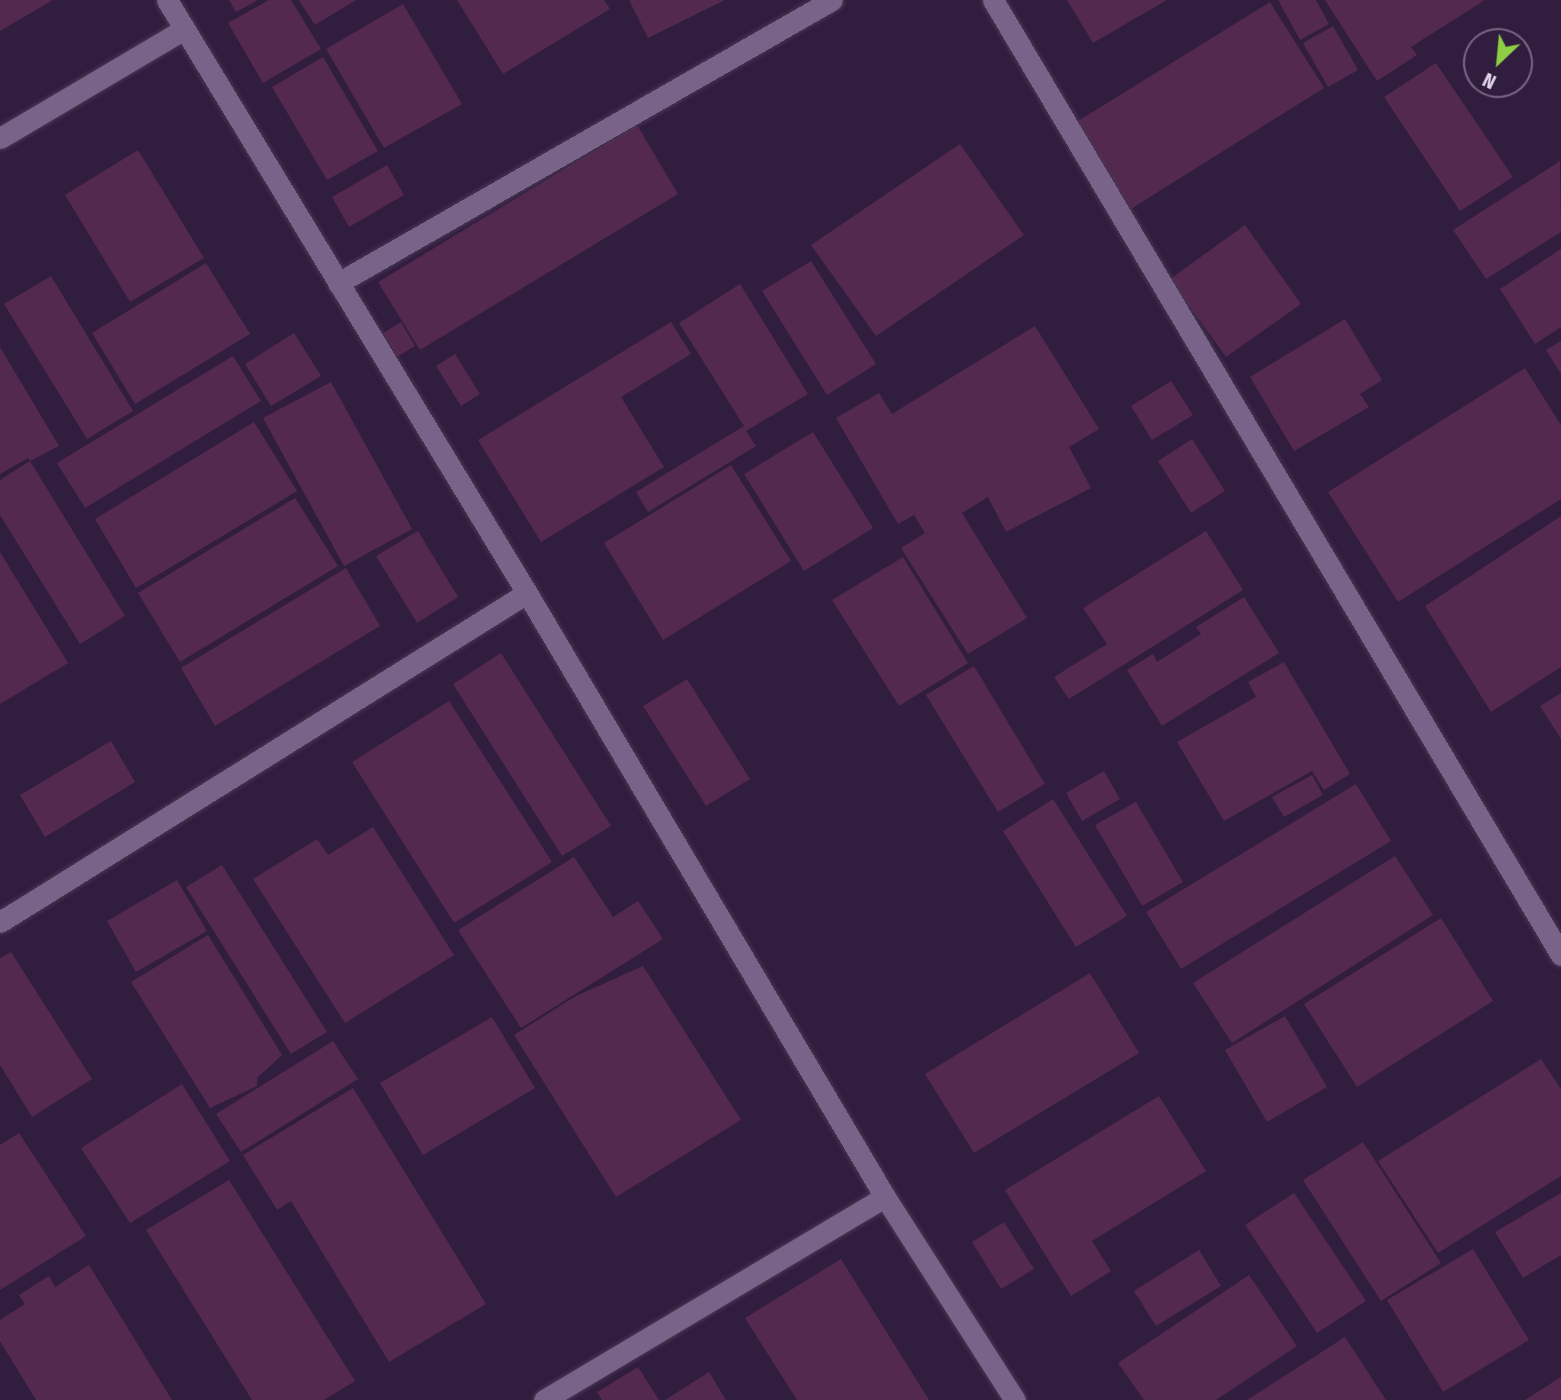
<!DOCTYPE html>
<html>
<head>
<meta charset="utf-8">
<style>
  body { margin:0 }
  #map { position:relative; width:1561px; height:1400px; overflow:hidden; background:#311d3e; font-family:"Fira Sans Condensed",sans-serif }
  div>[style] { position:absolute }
  .building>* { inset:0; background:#54294f }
  .roads { filter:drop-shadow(0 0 2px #493854) drop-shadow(0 0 2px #493854) }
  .minor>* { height:21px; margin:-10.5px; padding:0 10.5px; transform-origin:10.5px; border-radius:10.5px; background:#796388 }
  span { translate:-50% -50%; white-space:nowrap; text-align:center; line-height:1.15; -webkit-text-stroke:5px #311d3e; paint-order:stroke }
  .north { position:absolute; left:1463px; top:28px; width:70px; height:70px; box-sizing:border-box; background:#311d3e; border:2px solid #786784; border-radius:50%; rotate:206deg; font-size:19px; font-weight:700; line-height:28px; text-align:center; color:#e3d6ec }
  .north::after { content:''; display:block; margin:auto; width:24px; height:32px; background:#8dce44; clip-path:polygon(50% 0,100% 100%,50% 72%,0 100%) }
</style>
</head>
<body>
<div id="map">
  <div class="building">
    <div style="clip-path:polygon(0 0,53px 0,0 31px)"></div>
    <div style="clip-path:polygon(229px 0,258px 0,236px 12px)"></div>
    <div style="clip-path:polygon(269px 0,291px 0,321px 49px,263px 83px,228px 23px)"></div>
    <div style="clip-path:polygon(299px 0,356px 0,315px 25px)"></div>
    <div style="clip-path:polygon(457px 0,604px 0,610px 9px,503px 74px)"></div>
    <div style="clip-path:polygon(629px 0,725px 0,648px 38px)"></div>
    <div style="clip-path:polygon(1067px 0,1167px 0,1093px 43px)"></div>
    <div style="clip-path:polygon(1278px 0,1316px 0,1329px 24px,1300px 40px)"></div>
    <div style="clip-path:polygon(1325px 0,1485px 0,1411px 47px,1417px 55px,1377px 81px)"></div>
    <div style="clip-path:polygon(1270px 2px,1324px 88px,1126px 212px,1070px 126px)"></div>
    <div style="clip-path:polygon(403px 4px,462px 104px,384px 148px,326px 49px)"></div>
    <div style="clip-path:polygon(1333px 26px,1358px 70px,1328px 87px,1303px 43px)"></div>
    <div style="clip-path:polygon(323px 57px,378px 151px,327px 180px,272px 87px)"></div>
    <div style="clip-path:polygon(1436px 63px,1513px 177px,1460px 211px,1384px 97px)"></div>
    <div style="clip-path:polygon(637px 125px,678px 194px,420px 350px,378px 282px)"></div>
    <div style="clip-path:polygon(960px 144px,1024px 235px,876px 336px,811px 245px)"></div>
    <div style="clip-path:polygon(138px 150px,204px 258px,130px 302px,65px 195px)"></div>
    <div style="clip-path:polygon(1560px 161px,1561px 232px,1486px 279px,1453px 230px)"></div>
    <div style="clip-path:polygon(387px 165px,404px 195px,349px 227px,332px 197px)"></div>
    <div style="clip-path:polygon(1245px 225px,1301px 304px,1226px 357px,1170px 279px)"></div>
    <div style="clip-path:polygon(1561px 249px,1561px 327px,1535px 344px,1500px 289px)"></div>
    <div style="clip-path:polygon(811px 261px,876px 364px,827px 395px,762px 291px)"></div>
    <div style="clip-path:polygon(206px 263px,250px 334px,135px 404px,92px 333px)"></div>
    <div style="clip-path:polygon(51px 276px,133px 411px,87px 439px,4px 304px)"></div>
    <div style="clip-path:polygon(740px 284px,808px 394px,746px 431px,756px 446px,648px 512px,636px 492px,744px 426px,679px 323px)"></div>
    <div style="clip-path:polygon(1345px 319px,1382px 380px,1360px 394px,1369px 407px,1294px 451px,1250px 377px)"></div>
    <div style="clip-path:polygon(401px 322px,415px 346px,397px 357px,383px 333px)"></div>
    <div style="clip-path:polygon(671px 322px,691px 354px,621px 397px,664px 467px,541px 542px,478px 440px)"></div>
    <div style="clip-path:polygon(1035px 326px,1099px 429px,1069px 447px,1091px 488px,1006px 532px,988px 497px,962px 513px,1027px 618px,968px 654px,901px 548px,925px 533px,914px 515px,898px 524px,836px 418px,879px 393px,892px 414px)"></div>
    <div style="clip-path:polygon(294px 333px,321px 376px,271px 406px,245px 364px)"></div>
    <div style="clip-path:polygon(1561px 341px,1561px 374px,1546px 350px)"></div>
    <div style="clip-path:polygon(0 347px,59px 446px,30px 461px,125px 616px,80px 644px,0 515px,0 480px,30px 461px,28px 458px,0 474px)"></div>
    <div style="clip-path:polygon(455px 354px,480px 394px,461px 406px,436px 366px)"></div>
    <div style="clip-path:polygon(233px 356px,261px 401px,85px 508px,57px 463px)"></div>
    <div style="clip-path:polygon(1525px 368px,1561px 425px,1561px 499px,1398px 602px,1328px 492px)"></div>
    <div style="clip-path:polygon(1171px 381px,1193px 415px,1152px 440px,1131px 406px)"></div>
    <div style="clip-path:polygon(331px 382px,412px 529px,344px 566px,263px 418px)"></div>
    <div style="clip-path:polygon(254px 422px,297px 491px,136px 588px,95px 519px)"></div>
    <div style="clip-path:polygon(813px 432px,873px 528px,804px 571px,744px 474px)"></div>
    <div style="clip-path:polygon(1192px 439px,1225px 491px,1191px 513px,1158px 461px)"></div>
    <div style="clip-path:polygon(731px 465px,791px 561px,663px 640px,604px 543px)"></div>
    <div style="clip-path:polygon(295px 498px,338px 566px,180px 662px,138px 593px)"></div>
    <div style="clip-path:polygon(1561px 516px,1561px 667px,1491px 712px,1425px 606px)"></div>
    <div style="clip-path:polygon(418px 531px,458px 597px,417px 623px,376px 556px)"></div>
    <div style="clip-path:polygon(1206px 531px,1243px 590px,1069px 699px,1054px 677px,1107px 644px,1083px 608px)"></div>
    <div style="clip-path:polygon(0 552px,68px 663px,0 704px)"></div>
    <div style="clip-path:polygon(903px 557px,968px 663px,899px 706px,832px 600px)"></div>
    <div style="clip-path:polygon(346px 568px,380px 626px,215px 726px,181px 668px)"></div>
    <div style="clip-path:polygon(1244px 597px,1279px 653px,1162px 726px,1127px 670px,1153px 654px,1157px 662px,1201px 634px,1196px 627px)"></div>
    <div style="clip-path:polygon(501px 653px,611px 826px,562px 856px,453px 684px)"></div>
    <div style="clip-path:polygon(1284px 662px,1350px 774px,1324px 790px,1312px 771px,1224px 821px,1177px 742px,1256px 697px,1248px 682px)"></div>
    <div style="clip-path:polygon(974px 666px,1045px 784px,998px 812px,926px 695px)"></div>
    <div style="clip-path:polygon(687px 679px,750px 779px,706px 806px,643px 706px)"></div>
    <div style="clip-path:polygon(1561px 693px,1561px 739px,1540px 706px)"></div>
    <div style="clip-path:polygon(449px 701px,552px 862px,454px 923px,352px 762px)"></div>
    <div style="clip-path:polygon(111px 741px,135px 782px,45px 837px,20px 795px)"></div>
    <div style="clip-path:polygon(1104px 771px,1120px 799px,1082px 821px,1066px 793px)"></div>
    <div style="clip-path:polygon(1312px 775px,1323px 795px,1284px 817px,1272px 797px)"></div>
    <div style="clip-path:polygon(1356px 784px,1391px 841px,1181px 969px,1146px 912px)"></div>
    <div style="clip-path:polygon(1053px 799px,1127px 916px,1076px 947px,1003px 831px)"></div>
    <div style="clip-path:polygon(1136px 802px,1183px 882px,1142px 906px,1095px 825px)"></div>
    <div style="clip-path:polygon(373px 827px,454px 955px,345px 1023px,253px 879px,317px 839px,328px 855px)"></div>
    <div style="clip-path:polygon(1395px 856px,1433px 915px,1232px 1043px,1193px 983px)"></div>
    <div style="clip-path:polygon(574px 857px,613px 917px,638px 901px,663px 939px,521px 1028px,458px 930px)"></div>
    <div style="clip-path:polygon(222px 865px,327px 1032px,291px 1054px,186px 887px)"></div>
    <div style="clip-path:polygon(177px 880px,207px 931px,136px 972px,107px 921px)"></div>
    <div style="clip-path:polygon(1441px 918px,1493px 1001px,1357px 1087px,1304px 1004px)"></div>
    <div style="clip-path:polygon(208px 935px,282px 1055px,257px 1078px,257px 1086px,210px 1108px,131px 982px)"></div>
    <div style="clip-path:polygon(11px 952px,92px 1079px,32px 1117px,0 1065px,0 958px)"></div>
    <div style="clip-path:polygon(643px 966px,741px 1120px,616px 1197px,514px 1035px,576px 996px)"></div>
    <div style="clip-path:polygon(1090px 973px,1139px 1053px,974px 1153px,925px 1074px)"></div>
    <div style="clip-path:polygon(1285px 1016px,1327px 1087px,1267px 1122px,1225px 1050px)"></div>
    <div style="clip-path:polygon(492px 1017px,535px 1088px,423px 1155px,380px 1083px)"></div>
    <div style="clip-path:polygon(333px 1041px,358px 1079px,241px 1152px,216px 1114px)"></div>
    <div style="clip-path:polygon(1541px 1059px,1561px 1089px,1561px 1176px,1438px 1253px,1378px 1161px)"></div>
    <div style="clip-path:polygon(182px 1084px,230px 1161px,130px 1223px,81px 1148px)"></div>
    <div style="clip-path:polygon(353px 1088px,486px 1304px,389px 1362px,291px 1201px,277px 1210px,243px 1155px)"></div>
    <div style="clip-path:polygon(1159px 1096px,1206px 1171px,1092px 1241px,1111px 1271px,1071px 1296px,1005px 1190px)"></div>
    <div style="clip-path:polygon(19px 1133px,86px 1236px,0 1290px,0 1145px)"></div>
    <div style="clip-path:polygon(1363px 1142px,1441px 1263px,1381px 1301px,1303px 1180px)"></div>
    <div style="clip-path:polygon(229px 1180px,355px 1381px,324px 1400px,252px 1400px,146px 1230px)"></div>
    <div style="clip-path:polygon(1294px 1193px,1366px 1301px,1317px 1333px,1245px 1225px)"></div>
    <div style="clip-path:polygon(1561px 1193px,1561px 1255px,1523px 1278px,1495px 1232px)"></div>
    <div style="clip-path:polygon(1004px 1222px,1034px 1269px,1001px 1289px,972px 1242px)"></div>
    <div style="clip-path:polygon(1473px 1249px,1529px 1340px,1443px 1392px,1387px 1300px)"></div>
    <div style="clip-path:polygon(1199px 1250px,1221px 1286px,1156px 1326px,1134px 1291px)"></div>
    <div style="clip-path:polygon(841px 1259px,929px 1400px,797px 1400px,745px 1318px)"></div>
    <div style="clip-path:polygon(89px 1265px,172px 1400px,36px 1400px,0 1341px,0 1320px,25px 1304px,19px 1295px,49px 1276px,55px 1287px)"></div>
    <div style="clip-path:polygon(1249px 1275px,1297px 1346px,1216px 1400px,1144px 1400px,1118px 1363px)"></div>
    <div style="clip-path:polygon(1345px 1337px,1386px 1400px,1247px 1400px)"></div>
    <div style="clip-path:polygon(638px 1367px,659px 1400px,602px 1400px,597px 1392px)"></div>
    <div style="clip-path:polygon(709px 1372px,726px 1400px,665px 1400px)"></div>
    <div style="clip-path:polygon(1561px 1377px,1561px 1400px,1525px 1400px)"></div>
  </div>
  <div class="roads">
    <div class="minor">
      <div style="left:167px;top:0;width:694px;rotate:58.74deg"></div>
      <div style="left:527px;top:593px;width:702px;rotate:59.34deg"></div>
      <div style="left:885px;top:1197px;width:241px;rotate:57.4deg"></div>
      <div style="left:993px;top:0;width:1111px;rotate:59.26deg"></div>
      <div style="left:0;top:138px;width:214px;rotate:-30.6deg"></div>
      <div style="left:338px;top:283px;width:569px;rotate:-29.81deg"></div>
      <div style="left:0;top:922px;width:621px;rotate:-31.98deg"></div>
      <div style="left:544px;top:1400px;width:397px;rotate:-30.8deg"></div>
    </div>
  </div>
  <div class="north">N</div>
</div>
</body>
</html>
